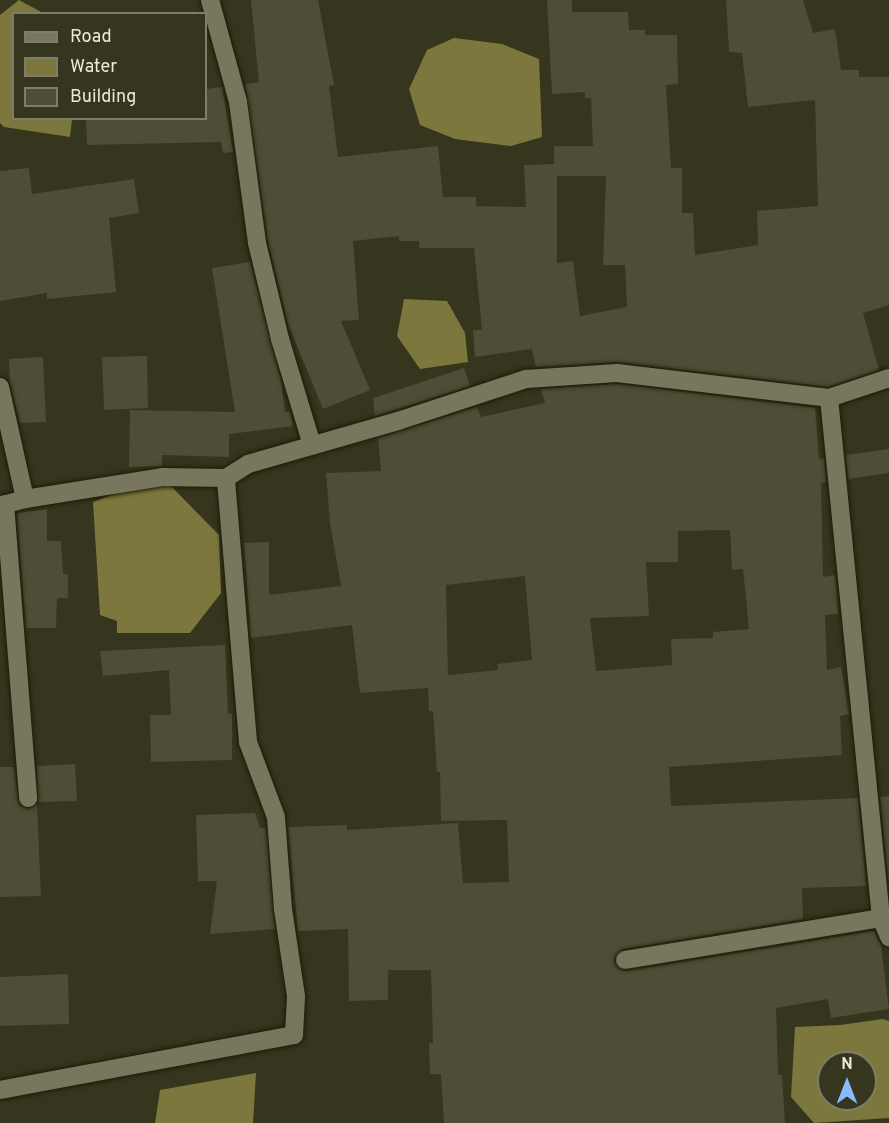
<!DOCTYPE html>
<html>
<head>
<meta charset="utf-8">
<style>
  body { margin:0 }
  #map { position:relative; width:889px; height:1123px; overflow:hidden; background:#36351d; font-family:Overpass,sans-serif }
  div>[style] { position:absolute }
  .water>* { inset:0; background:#7c783d }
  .building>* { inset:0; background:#4f4d35 }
  .roads { filter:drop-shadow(0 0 2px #1e1c06) drop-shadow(0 0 2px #1e1c06) }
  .street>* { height:18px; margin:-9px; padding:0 9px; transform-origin:9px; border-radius:9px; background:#78775d }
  span { translate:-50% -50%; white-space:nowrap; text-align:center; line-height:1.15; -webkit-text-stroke:4.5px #36351d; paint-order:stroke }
  .legend { position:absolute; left:12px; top:12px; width:195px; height:108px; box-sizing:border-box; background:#36351d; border:2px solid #7e7d69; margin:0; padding:8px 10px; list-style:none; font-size:18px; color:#eaeadc }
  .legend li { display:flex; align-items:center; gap:12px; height:30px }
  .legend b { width:30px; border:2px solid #7e7d69 }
  .north { position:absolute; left:817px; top:1051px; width:60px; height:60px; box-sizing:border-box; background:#36351d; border:2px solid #7e7d69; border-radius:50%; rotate:0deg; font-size:16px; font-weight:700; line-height:24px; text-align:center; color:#eaeadc }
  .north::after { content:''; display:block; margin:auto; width:21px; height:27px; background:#89bafc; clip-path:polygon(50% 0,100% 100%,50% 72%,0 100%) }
</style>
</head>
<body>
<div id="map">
  <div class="water">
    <div style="clip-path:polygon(19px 0,43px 13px,14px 14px,14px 118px,72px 119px,70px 137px,4px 127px,0 123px,0 15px)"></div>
    <div style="clip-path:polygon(454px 38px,502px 44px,539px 59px,542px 137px,511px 146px,455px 139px,420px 125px,409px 89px,427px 50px)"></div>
    <div style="clip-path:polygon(404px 299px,447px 301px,465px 333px,468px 362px,420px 369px,397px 336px)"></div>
    <div style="clip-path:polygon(162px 477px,219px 535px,221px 593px,190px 633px,117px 633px,117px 621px,100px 615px,93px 502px)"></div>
    <div style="clip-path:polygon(evenodd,883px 1019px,889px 1021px,889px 1118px,814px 1123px,791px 1097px,795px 1027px,840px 1025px,883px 1019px,829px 1063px,865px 1063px,865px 1099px,829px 1099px,829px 1063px)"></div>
    <div style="clip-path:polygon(256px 1073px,253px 1123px,155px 1123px,160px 1090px)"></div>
  </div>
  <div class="building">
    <div style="clip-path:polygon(evenodd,251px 0,318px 0,334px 85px,329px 86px,338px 157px,438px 146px,443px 197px,476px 197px,476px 206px,526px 207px,524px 165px,554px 164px,554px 146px,593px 146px,591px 98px,585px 98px,585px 92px,552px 94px,547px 0,572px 0,572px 12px,628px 12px,629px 30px,645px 30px,645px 35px,677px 35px,678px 84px,666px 85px,671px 168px,682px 168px,682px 213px,693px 213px,695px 255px,758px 245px,757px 211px,818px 206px,815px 100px,748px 107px,742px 53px,729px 52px,726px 0,803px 0,813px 33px,835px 29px,841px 70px,859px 70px,859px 77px,889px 77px,889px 305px,863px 313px,879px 370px,828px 387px,618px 362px,536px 367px,532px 349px,475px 357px,473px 330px,482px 330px,474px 248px,419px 248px,419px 241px,399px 241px,399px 236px,353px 241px,359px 320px,341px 321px,370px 390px,323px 409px,288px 324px,268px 241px,245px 84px,259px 82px,251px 0,557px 176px,606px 176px,603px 265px,625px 265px,627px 307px,580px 316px,573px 261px,557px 263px,557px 176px)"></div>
    <div style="clip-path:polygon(222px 87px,233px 152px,223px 153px,221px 142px,87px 145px,86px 118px,206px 118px,206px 89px)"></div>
    <div style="clip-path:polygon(29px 168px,32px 194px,134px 179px,139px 213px,109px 218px,116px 292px,47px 299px,47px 293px,0 301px,0 171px)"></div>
    <div style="clip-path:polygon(250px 262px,281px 380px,285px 412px,290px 412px,293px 426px,229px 434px,229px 457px,162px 455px,162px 466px,129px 467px,130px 410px,235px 412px,212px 268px)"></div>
    <div style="clip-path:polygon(147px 356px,148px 408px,104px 410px,102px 357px)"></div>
    <div style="clip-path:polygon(43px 357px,46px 422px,20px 423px,10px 383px,9px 359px)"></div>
    <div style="clip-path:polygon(464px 368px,470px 386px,375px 416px,373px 398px)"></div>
    <div style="clip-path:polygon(evenodd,617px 384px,815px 408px,819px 459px,824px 458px,826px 482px,821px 483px,823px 577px,835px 575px,838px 614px,825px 615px,827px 670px,841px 667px,849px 714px,840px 716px,842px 755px,669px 767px,671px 806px,858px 798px,866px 886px,802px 888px,803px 919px,623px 949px,615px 956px,614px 962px,621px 970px,627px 971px,874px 931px,881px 945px,889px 1009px,831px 1018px,828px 999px,776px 1008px,778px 1075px,782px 1075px,785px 1123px,444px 1123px,441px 1074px,430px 1074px,429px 1043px,433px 1043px,431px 970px,388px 970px,388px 1000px,349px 1001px,348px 929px,298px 931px,288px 827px,347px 825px,347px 830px,458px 823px,463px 883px,509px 882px,507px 820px,441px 821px,440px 772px,437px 772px,433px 711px,429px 711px,428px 688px,360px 693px,352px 625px,251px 638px,244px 543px,269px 542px,269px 595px,341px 586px,330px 523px,326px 473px,381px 471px,378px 438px,477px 407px,481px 417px,545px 403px,541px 389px,617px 384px,730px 530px,732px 570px,743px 569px,749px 629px,713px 632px,713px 638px,671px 639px,672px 665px,596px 671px,590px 618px,649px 616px,646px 562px,678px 562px,678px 531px,730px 530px,617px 384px,525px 576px,532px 660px,497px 664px,498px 670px,448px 675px,446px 585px,525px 576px)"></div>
    <div style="clip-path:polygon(889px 449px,889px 473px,848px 479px,846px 455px)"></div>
    <div style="clip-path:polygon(47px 509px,47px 541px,61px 541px,63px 574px,68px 574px,68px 598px,57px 598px,56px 628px,26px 628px,17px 513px)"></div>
    <div style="clip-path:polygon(225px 645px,228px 714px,232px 714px,232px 760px,151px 762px,150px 715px,171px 715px,169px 670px,103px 676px,100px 651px)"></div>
    <div style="clip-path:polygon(75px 764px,77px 801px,38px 802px,37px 766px)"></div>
    <div style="clip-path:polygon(0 767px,14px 767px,19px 805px,28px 809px,37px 804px,41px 896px,0 897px)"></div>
    <div style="clip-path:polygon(889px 796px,889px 885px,880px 797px)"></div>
    <div style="clip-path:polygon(255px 813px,260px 828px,266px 828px,275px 929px,210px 934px,217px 881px,198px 881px,196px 815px)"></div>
    <div style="clip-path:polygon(68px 974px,69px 1024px,0 1026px,0 977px)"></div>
  </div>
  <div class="roads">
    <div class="street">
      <div style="left:210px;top:0;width:106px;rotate:74.6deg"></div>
      <div style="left:238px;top:102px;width:142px;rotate:82.3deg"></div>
      <div style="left:257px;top:243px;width:99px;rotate:76.5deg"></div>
      <div style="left:280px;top:339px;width:111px;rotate:73.2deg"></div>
      <div style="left:0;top:387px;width:115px;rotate:77.4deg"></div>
      <div style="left:829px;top:398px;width:523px;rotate:84.29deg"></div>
      <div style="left:881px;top:918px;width:21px;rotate:67deg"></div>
      <div style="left:5px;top:504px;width:295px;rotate:85.5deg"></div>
      <div style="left:0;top:506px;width:26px;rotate:-16deg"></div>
      <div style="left:25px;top:499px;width:139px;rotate:-9.1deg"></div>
      <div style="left:162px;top:477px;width:64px;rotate:0.9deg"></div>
      <div style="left:226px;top:478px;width:26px;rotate:-32deg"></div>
      <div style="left:248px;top:464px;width:156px;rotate:-16deg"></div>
      <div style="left:398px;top:421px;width:135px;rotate:-18.2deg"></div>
      <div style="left:526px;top:379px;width:91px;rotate:-3.8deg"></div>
      <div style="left:617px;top:373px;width:213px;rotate:6.7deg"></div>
      <div style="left:829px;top:398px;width:63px;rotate:-18.4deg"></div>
      <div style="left:625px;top:960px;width:259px;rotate:-9.3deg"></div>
      <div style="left:0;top:1090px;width:299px;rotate:-10.6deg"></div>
      <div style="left:294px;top:1035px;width:39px;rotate:-87deg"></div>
      <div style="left:296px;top:996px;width:88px;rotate:-98.5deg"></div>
      <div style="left:283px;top:909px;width:92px;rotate:-94.4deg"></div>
      <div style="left:276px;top:817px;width:80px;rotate:-110.5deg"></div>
      <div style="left:248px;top:742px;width:265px;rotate:-94.8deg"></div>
    </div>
  </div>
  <ul class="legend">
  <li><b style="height:8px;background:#78775d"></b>Road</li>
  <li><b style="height:16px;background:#7c783d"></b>Water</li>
  <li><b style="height:16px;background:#4f4d35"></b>Building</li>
  </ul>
  <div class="north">N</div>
</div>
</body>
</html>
